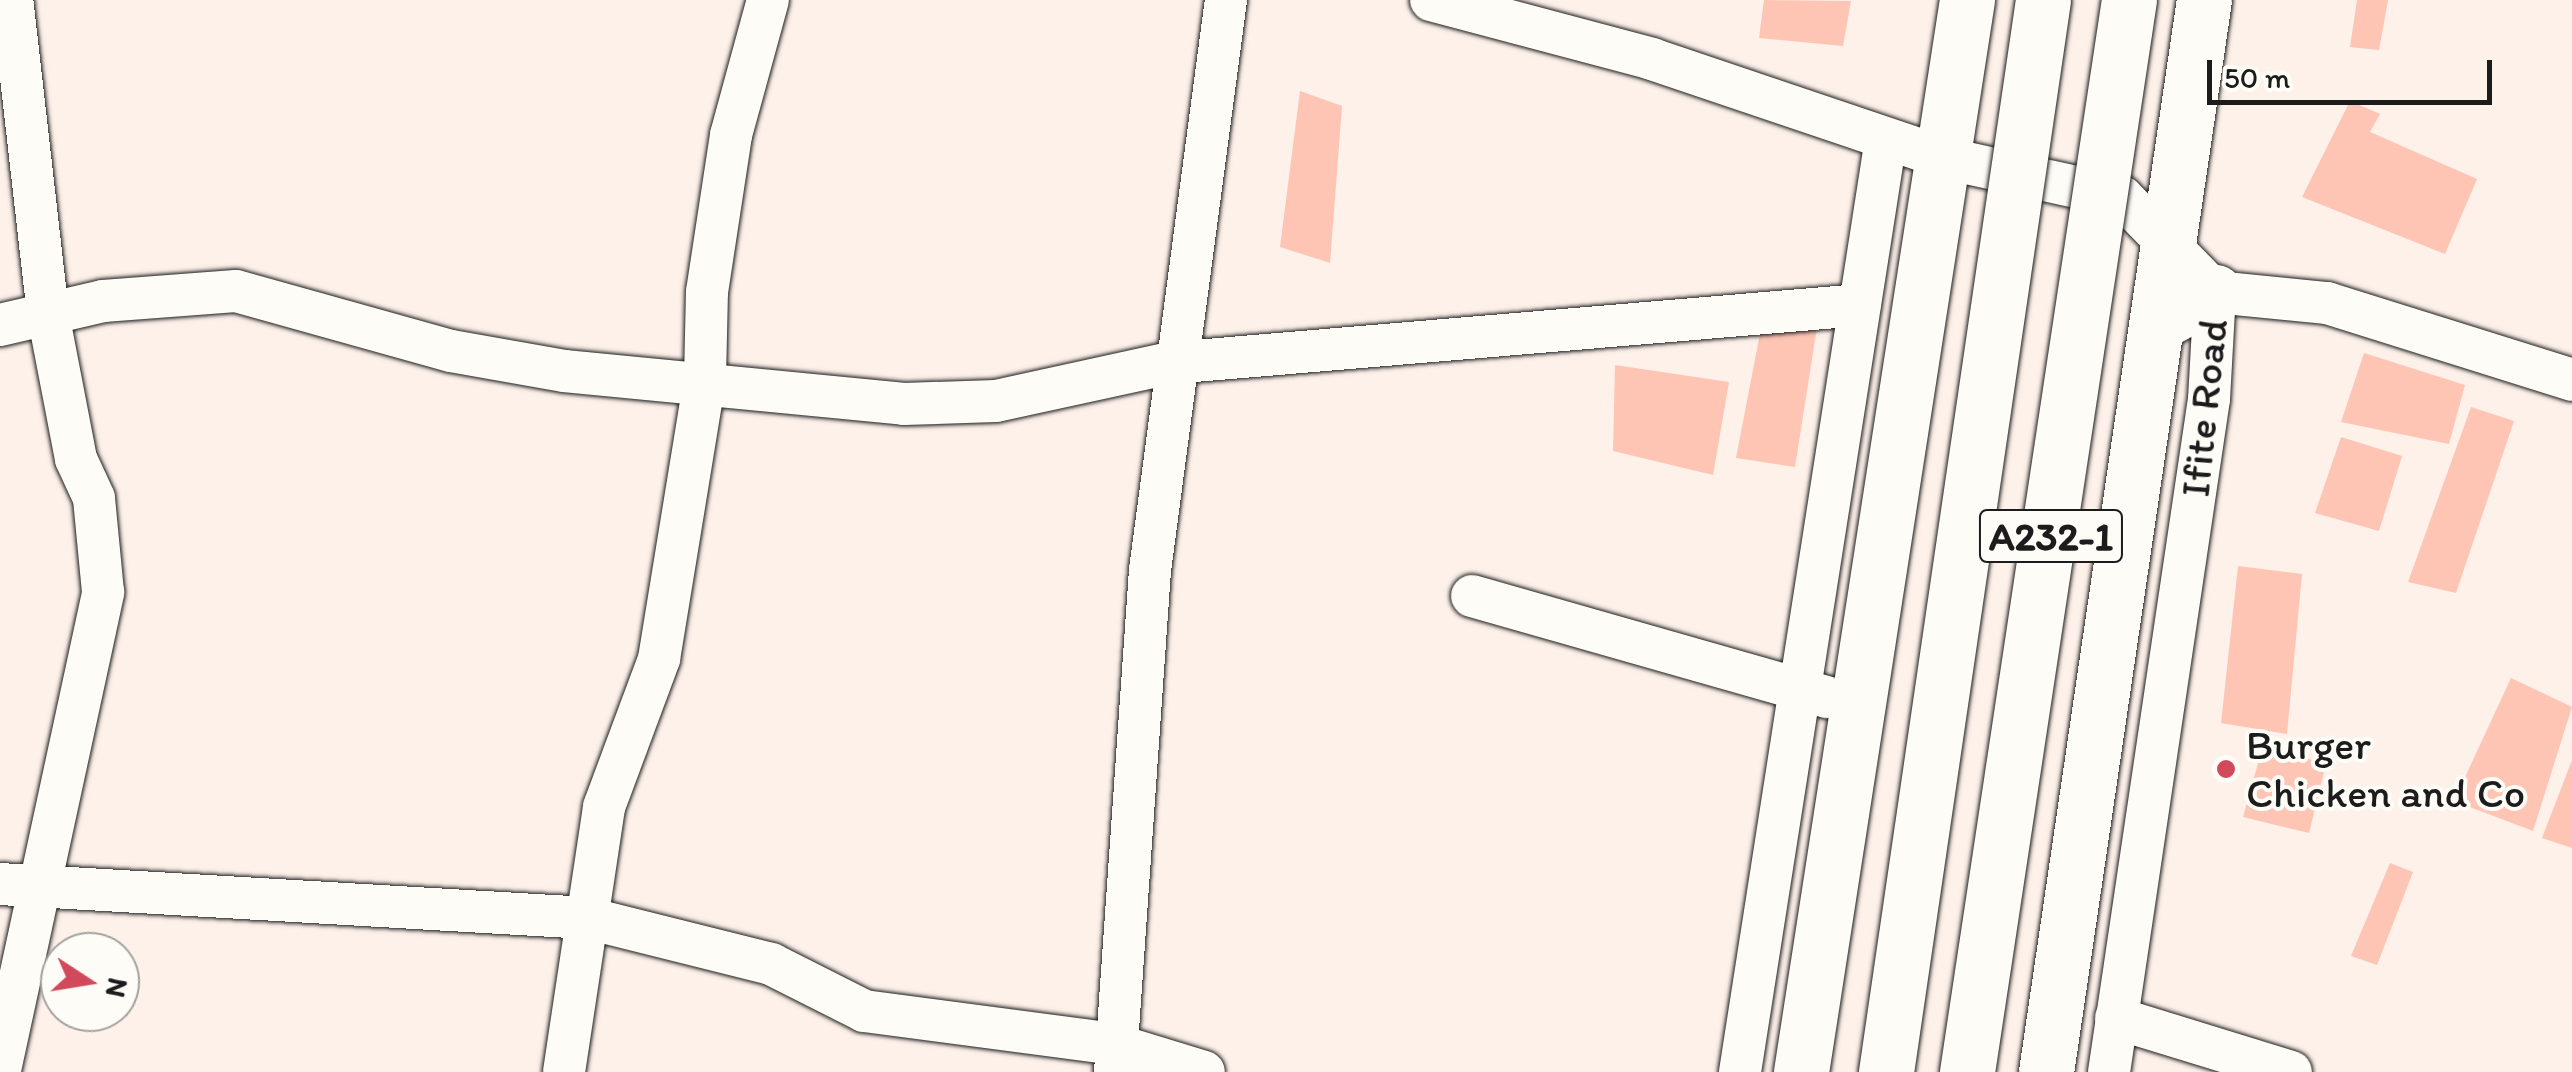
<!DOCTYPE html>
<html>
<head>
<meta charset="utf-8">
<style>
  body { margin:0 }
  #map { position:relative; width:2572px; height:1072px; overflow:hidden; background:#fdf1ea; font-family:Itim,sans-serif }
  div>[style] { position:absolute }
  .building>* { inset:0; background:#fec4b4 }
  .roads { filter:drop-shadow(0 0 2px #1c1c1c) drop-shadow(0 0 2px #1c1c1c) }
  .minor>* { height:42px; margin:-21px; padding:0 21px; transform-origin:21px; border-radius:21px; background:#fdfcf7 }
  .highway>* { height:55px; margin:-27.5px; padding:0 27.5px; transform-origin:27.5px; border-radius:27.5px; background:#fdfcf7 }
  .bridges { filter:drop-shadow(0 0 2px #1c1c1c) drop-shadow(0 0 2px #1c1c1c) }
  .highway-bridge>* { height:55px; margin:-27.5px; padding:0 27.5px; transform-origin:27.5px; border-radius:27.5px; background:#fdfcf7 }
  .dots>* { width:28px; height:28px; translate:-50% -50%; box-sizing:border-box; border:5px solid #fdfcf7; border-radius:50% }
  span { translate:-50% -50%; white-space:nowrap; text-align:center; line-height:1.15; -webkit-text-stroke:8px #fdfcf7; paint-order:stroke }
  .shield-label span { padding:2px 8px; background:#fdfcf7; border:2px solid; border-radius:8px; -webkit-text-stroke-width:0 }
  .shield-label { font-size:40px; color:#1c1c1c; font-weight:700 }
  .street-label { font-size:42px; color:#1c1c1c }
  .poi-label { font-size:42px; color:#1c1c1c }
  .left { translate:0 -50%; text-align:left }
  .north { position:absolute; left:40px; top:932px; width:100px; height:100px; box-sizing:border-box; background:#fdfcf7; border:2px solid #a3a29f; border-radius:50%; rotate:102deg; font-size:28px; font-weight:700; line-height:40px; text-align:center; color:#1c1c1c }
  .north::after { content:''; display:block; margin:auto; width:35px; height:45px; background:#d1495b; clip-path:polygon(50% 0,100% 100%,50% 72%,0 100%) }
  .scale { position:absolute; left:2207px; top:60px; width:285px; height:45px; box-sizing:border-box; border:5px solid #1c1c1c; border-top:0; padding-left:12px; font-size:30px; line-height:35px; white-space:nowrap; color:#1c1c1c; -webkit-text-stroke:8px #fdfcf7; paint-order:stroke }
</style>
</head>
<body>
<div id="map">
  <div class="building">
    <div style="clip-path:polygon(1764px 0,1851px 1px,1843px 46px,1759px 38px)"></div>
    <div style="clip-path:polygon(2357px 0,2388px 0,2379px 50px,2350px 47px)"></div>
    <div style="clip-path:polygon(1300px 91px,1342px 106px,1330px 263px,1280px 247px)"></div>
    <div style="clip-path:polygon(2350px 101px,2380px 114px,2370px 132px,2477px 179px,2445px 254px,2302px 197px)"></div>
    <div style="clip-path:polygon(1762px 323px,1817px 327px,1795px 467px,1736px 458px)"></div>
    <div style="clip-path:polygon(2364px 353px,2465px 385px,2449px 444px,2341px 422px)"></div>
    <div style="clip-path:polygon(1615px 365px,1729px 382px,1713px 475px,1613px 451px)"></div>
    <div style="clip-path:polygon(2471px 407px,2514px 421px,2456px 593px,2408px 582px)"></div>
    <div style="clip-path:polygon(2341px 437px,2402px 456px,2379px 531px,2315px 513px)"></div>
    <div style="clip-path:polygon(2238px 566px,2302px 574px,2287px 734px,2221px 723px)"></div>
    <div style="clip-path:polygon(2511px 678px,2572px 707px,2533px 831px,2454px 801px)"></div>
    <div style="clip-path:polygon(2263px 745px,2326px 764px,2309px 833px,2243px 817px)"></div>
    <div style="clip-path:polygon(2572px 760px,2572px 848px,2542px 838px)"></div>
    <div style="clip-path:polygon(2390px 863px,2413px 872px,2377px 965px,2351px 956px)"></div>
  </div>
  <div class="roads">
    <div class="minor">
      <div style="left:1431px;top:0;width:229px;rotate:14.9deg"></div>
      <div style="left:1652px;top:59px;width:308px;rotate:18.7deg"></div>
      <div style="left:1944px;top:158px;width:182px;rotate:12.4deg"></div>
      <div style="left:2122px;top:197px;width:133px;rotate:45.6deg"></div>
      <div style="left:2215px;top:292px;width:107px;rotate:93.2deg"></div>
      <div style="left:2209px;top:399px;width:680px;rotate:98.45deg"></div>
      <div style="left:2215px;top:292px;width:113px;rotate:5.6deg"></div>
      <div style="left:2327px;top:303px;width:257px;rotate:17.4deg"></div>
      <div style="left:0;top:325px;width:106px;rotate:-13.1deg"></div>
      <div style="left:103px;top:301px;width:133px;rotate:-4.3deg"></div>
      <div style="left:236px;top:291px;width:223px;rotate:15.6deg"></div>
      <div style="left:451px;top:351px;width:115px;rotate:10deg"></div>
      <div style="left:564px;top:371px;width:342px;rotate:5.5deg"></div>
      <div style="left:904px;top:404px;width:92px;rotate:-1.9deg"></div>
      <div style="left:996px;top:401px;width:179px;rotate:-12.3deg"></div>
      <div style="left:1171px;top:363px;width:691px;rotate:-4.81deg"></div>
      <div style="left:1472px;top:596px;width:369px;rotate:15.9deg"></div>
      <div style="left:0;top:884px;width:588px;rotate:3.31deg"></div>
      <div style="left:587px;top:918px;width:190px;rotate:14deg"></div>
      <div style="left:771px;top:964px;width:104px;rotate:26.8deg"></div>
      <div style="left:864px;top:1011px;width:251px;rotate:7.5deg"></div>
      <div style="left:1113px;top:1044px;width:95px;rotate:17.1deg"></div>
      <div style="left:2116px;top:1018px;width:183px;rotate:17.1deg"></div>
      <div style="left:0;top:1070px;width:489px;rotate:-77.8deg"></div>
      <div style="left:103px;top:592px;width:94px;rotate:-95.5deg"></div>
      <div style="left:94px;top:498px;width:43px;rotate:-114.8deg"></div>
      <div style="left:76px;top:459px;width:148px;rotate:-100.9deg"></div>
      <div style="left:48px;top:314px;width:316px;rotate:-96.5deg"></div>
      <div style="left:564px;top:1072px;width:268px;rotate:-81.4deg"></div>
      <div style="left:604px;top:807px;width:158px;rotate:-69.6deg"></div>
      <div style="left:659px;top:659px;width:284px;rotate:-80.7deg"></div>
      <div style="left:705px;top:379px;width:87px;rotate:-88.7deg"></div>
      <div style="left:707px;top:292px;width:159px;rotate:-81.3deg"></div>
      <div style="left:731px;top:135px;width:140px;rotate:-74.7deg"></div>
      <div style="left:1115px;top:1072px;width:503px;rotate:-86.01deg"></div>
      <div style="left:1150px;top:570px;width:575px;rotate:-82.41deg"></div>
      <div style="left:1740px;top:1072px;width:944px;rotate:-81.11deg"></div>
    </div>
    <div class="highway">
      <div style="left:2158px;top:323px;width:65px;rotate:-28.5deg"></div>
      <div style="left:1801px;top:1072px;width:1085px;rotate:-81.2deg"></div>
      <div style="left:2046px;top:1072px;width:1084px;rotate:-81.62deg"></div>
    </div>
  </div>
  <div class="bridges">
    <div class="highway-bridge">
      <div style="left:1886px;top:1072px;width:1083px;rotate:-81.67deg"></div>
      <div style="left:1967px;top:1072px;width:1084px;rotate:-81.41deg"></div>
    </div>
  </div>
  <div class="dots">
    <div style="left:2226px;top:769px;background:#d1495b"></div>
  </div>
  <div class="shield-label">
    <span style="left:2051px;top:536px">A232-1</span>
  </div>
  <div class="street-label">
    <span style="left:2204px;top:408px;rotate:-84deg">Ifite Road</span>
  </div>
  <div class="poi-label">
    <span class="left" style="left:2246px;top:769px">Burger<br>Chicken and Co</span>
  </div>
  <div class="north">N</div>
  <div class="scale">50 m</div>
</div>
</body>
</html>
